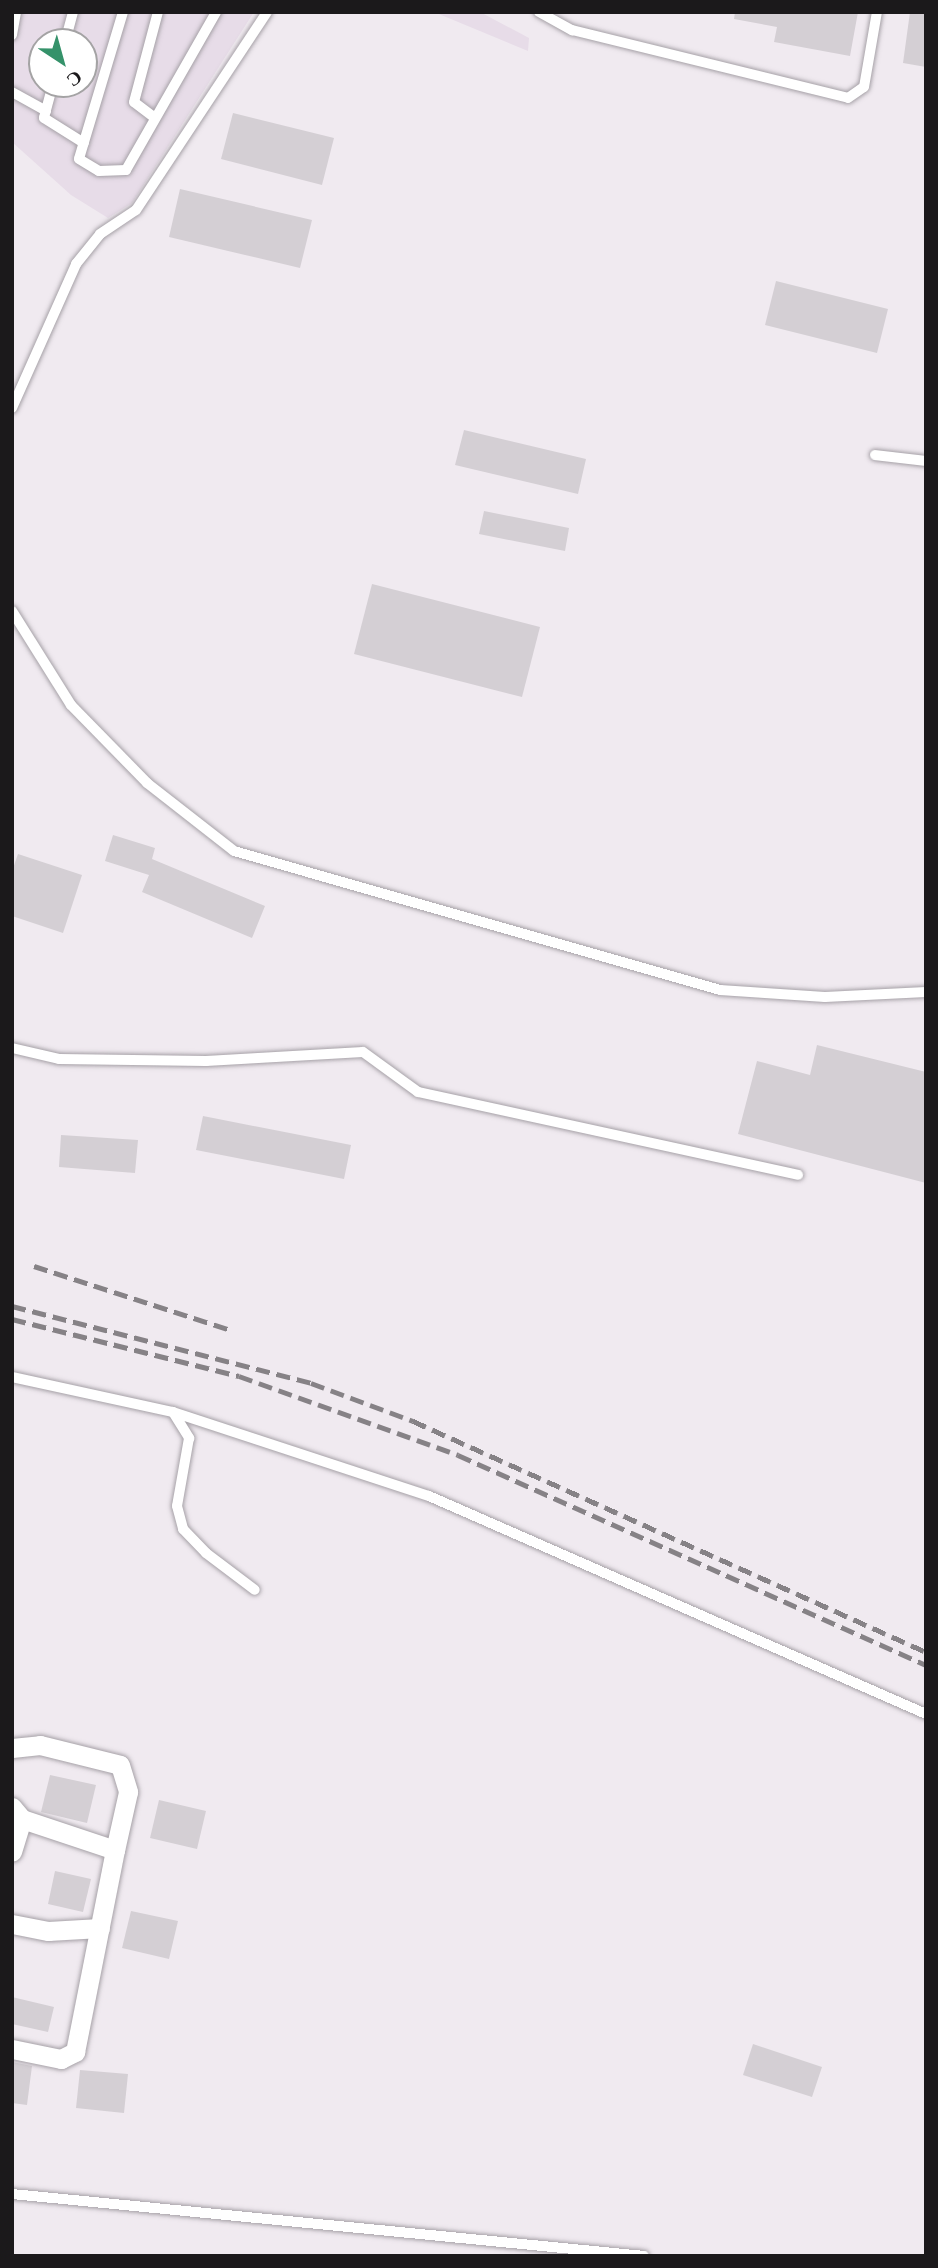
<!DOCTYPE html>
<html>
<head>
<meta charset="utf-8">
<style>
  body { margin:0 }
  #map { position:relative; width:938px; height:2268px; overflow:hidden; background:#f0eaf0; font-family:"Times New Roman",serif }
  div>[style] { position:absolute }
  .built>* { inset:0; background:#e7dce8 }
  .building>* { inset:0; background:#d4cfd4 }
  .roads { filter:drop-shadow(0 0 2px #a6a1a7) drop-shadow(0 0 2px #a6a1a7) }
  .lane>* { height:10px; margin:-5px; padding:0 5px; transform-origin:5px; border-radius:5px; background:#fff }
  .street>* { height:19px; margin:-9.5px; padding:0 9.5px; transform-origin:9.5px; border-radius:9.5px; background:#fff }
  .rail>* { height:5px; margin-top:-2.5px; transform-origin:0; background:repeating-linear-gradient(90deg,#868286 0 14px,transparent 0 21px) }
  span { translate:-50% -50%; white-space:nowrap; text-align:center; line-height:1.15; -webkit-text-stroke:5px #fff; paint-order:stroke }
  .frame { position:absolute; inset:0; border:14px solid #1b191b; pointer-events:none }
  .north { position:absolute; left:28px; top:28px; width:70px; height:70px; box-sizing:border-box; background:#fff; border:2px solid #a4a3a4; border-radius:50%; rotate:144deg; font-size:19px; font-weight:700; line-height:28px; text-align:center; color:#1b191b }
  .north::after { content:''; display:block; margin:auto; width:24px; height:32px; background:#35926a; clip-path:polygon(50% 0,100% 100%,50% 72%,0 100%) }
</style>
</head>
<body>
<div id="map">
  <div class="built">
    <div style="clip-path:polygon(evenodd,12px 12px,254px 12px,132px 203px,108px 218px,71px 195px,12px 142px,12px 12px,42px 42px,84px 42px,84px 84px,42px 84px,42px 42px)"></div>
    <div style="clip-path:polygon(434px 12px,480px 12px,529px 38px,528px 51px)"></div>
  </div>
  <div class="building">
    <div style="clip-path:polygon(735px 12px,858px 12px,850px 56px,774px 42px,777px 27px,734px 19px)"></div>
    <div style="clip-path:polygon(910px 12px,926px 12px,926px 67px,903px 63px)"></div>
    <div style="clip-path:polygon(233px 113px,334px 138px,322px 185px,221px 159px)"></div>
    <div style="clip-path:polygon(180px 189px,312px 220px,300px 268px,169px 237px)"></div>
    <div style="clip-path:polygon(776px 281px,888px 309px,877px 353px,765px 325px)"></div>
    <div style="clip-path:polygon(464px 430px,586px 459px,578px 494px,455px 465px)"></div>
    <div style="clip-path:polygon(484px 511px,569px 528px,565px 551px,479px 534px)"></div>
    <div style="clip-path:polygon(372px 584px,540px 627px,522px 697px,354px 654px)"></div>
    <div style="clip-path:polygon(113px 835px,155px 848px,152px 859px,265px 906px,252px 938px,142px 892px,149px 875px,105px 861px)"></div>
    <div style="clip-path:polygon(18px 854px,82px 875px,63px 933px,12px 916px,12px 871px)"></div>
    <div style="clip-path:polygon(817px 1045px,926px 1072px,926px 1183px,738px 1134px,757px 1061px,810px 1075px)"></div>
    <div style="clip-path:polygon(203px 1116px,351px 1145px,344px 1179px,196px 1150px)"></div>
    <div style="clip-path:polygon(61px 1135px,138px 1140px,135px 1173px,59px 1167px)"></div>
    <div style="clip-path:polygon(50px 1775px,96px 1785px,87px 1823px,41px 1812px)"></div>
    <div style="clip-path:polygon(159px 1800px,206px 1811px,197px 1849px,150px 1838px)"></div>
    <div style="clip-path:polygon(55px 1871px,91px 1879px,83px 1912px,48px 1904px)"></div>
    <div style="clip-path:polygon(131px 1911px,178px 1921px,169px 1959px,122px 1948px)"></div>
    <div style="clip-path:polygon(12px 1997px,54px 2007px,48px 2032px,12px 2024px)"></div>
    <div style="clip-path:polygon(753px 2044px,822px 2067px,812px 2097px,743px 2075px)"></div>
    <div style="clip-path:polygon(12px 2062px,32px 2066px,27px 2105px,12px 2103px)"></div>
    <div style="clip-path:polygon(80px 2070px,128px 2074px,124px 2113px,76px 2108px)"></div>
  </div>
  <div class="roads">
    <div class="lane">
      <div style="left:123px;top:12px;width:153px;rotate:106.7deg"></div>
      <div style="left:79px;top:159px;width:23px;rotate:31deg"></div>
      <div style="left:99px;top:171px;width:27px;rotate:-2deg"></div>
      <div style="left:126px;top:170px;width:182px;rotate:-60.3deg"></div>
      <div style="left:539px;top:12px;width:38px;rotate:29deg"></div>
      <div style="left:572px;top:30px;width:284px;rotate:13.8deg"></div>
      <div style="left:848px;top:98px;width:19px;rotate:-35deg"></div>
      <div style="left:864px;top:87px;width:76px;rotate:-80.2deg"></div>
      <div style="left:12px;top:35px;width:23px;rotate:-80deg"></div>
      <div style="left:65px;top:42px;width:31px;rotate:-75deg"></div>
      <div style="left:53px;top:84px;width:35px;rotate:105deg"></div>
      <div style="left:44px;top:118px;width:47px;rotate:32deg"></div>
      <div style="left:12px;top:92px;width:39px;rotate:29deg"></div>
      <div style="left:155px;top:118px;width:26px;rotate:-143deg"></div>
      <div style="left:134px;top:102px;width:93px;rotate:-75.1deg"></div>
      <div style="left:12px;top:408px;width:158px;rotate:-66deg"></div>
      <div style="left:76px;top:264px;width:38px;rotate:-51deg"></div>
      <div style="left:100px;top:234px;width:43px;rotate:-33.7deg"></div>
      <div style="left:136px;top:210px;width:237px;rotate:-56.5deg"></div>
      <div style="left:875px;top:455px;width:51px;rotate:6.7deg"></div>
      <div style="left:12px;top:611px;width:111px;rotate:57.9deg"></div>
      <div style="left:71px;top:705px;width:109px;rotate:45.7deg"></div>
      <div style="left:147px;top:783px;width:110px;rotate:38deg"></div>
      <div style="left:234px;top:851px;width:505px;rotate:15.96deg"></div>
      <div style="left:720px;top:990px;width:105px;rotate:3.8deg"></div>
      <div style="left:825px;top:997px;width:101px;rotate:-2.8deg"></div>
      <div style="left:12px;top:1048px;width:48px;rotate:13.2deg"></div>
      <div style="left:59px;top:1059px;width:147px;rotate:0.8deg"></div>
      <div style="left:206px;top:1061px;width:157px;rotate:-3.3deg"></div>
      <div style="left:363px;top:1052px;width:68px;rotate:36deg"></div>
      <div style="left:418px;top:1092px;width:389px;rotate:12.3deg"></div>
      <div style="left:12px;top:1377px;width:165px;rotate:12.3deg"></div>
      <div style="left:173px;top:1412px;width:31px;rotate:58deg"></div>
      <div style="left:189px;top:1438px;width:69px;rotate:100deg"></div>
      <div style="left:177px;top:1506px;width:24px;rotate:75deg"></div>
      <div style="left:183px;top:1529px;width:33px;rotate:46deg"></div>
      <div style="left:206px;top:1553px;width:61px;rotate:37.1deg"></div>
      <div style="left:173px;top:1412px;width:269px;rotate:18.2deg"></div>
      <div style="left:429px;top:1496px;width:543px;rotate:23.68deg"></div>
      <div style="left:12px;top:2194px;width:635px;rotate:5.6deg"></div>
    </div>
    <div class="street">
      <div style="left:12px;top:1748px;width:28px;rotate:-6deg"></div>
      <div style="left:40px;top:1745px;width:82px;rotate:14deg"></div>
      <div style="left:120px;top:1765px;width:28px;rotate:73deg"></div>
      <div style="left:128px;top:1792px;width:59px;rotate:102.6deg"></div>
      <div style="left:115px;top:1850px;width:98px;rotate:-161.6deg"></div>
      <div style="left:12px;top:1807px;width:16px;rotate:50deg"></div>
      <div style="left:22px;top:1819px;width:34px;rotate:107deg"></div>
      <div style="left:12px;top:1924px;width:37px;rotate:11deg"></div>
      <div style="left:48px;top:1931px;width:52px;rotate:-3.3deg"></div>
      <div style="left:12px;top:2049px;width:50px;rotate:11.5deg"></div>
      <div style="left:61px;top:2059px;width:16px;rotate:-27deg"></div>
      <div style="left:75px;top:2052px;width:206px;rotate:-78.8deg"></div>
    </div>
  </div>
  <div class="rail">
    <div style="left:34px;top:1266px;width:204px;rotate:18deg"></div>
    <div style="left:12px;top:1306px;width:309px;rotate:14.4deg"></div>
    <div style="left:311px;top:1383px;width:109px;rotate:20.4deg"></div>
    <div style="left:413px;top:1421px;width:563px;rotate:24.24deg"></div>
    <div style="left:12px;top:1319px;width:234px;rotate:14.1deg"></div>
    <div style="left:239px;top:1376px;width:233px;rotate:19.8deg"></div>
    <div style="left:458px;top:1455px;width:513px;rotate:24.17deg"></div>
  </div>
  <div class="frame"></div>
  <div class="north">С</div>
</div>
</body>
</html>
